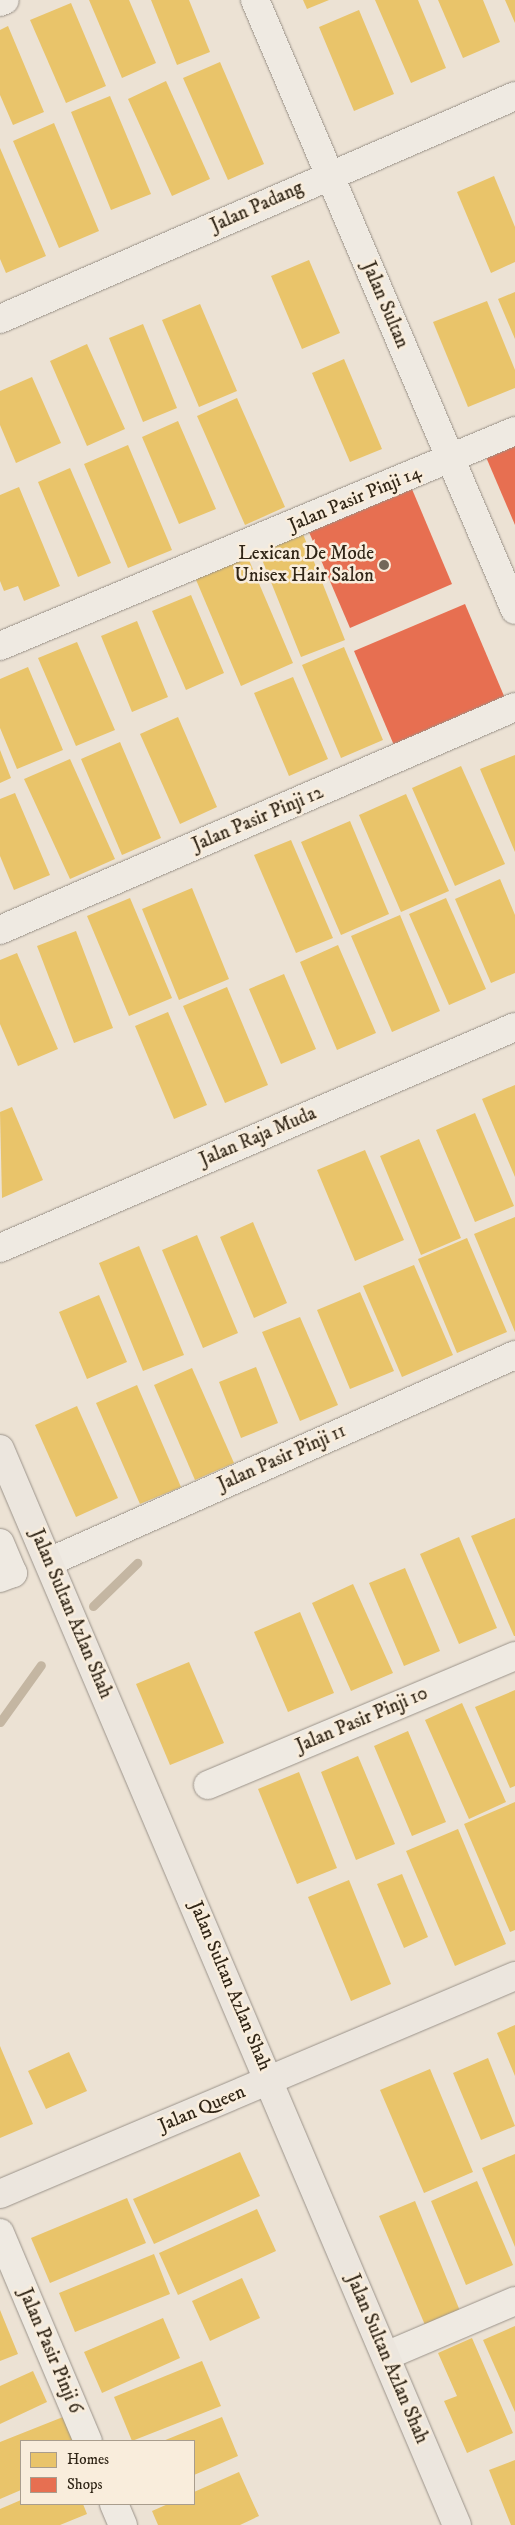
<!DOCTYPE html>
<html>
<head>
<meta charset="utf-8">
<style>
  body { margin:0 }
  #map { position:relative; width:515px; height:2525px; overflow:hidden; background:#ece2d4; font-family:"IM FELL DW Pica",serif }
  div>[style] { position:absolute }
  .homes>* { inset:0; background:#e9c46a }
  .shops>* { inset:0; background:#e76f51 }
  .stream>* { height:9px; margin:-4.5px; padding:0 4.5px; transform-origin:4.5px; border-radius:4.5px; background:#c4b6a2 }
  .roads { filter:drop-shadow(0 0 1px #9b938a) drop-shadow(0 0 1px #9b938a) }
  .minor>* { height:28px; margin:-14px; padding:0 14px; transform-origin:14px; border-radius:14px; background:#efeae2 }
  .major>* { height:28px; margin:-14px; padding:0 14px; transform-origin:14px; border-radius:14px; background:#ece6de }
  .dots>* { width:14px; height:14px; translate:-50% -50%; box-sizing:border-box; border:2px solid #f9eddc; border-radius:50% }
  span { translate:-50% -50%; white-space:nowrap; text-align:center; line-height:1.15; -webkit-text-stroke:5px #f9eddc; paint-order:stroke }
  .street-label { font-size:19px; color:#302516 }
  .poi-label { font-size:19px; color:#302516 }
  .right { translate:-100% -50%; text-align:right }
  .legend { position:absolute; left:20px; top:2440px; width:175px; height:65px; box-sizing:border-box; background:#f9eddc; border:1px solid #a99d8d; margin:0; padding:6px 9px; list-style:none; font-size:15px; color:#302516 }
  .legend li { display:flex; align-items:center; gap:10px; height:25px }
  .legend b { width:25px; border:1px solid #a99d8d }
</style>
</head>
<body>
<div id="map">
  <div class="homes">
    <div style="clip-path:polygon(89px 0,129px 0,156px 63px,122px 78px)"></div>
    <div style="clip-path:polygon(151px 0,189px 0,210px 52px,177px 65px)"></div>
    <div style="clip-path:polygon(303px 0,329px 0,307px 9px)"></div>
    <div style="clip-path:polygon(375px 0,418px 0,446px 68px,411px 83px)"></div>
    <div style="clip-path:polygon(438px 0,483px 0,500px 42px,463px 58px)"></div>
    <div style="clip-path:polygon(505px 0,515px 0,515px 23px)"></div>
    <div style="clip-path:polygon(71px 3px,106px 86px,66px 103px,30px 20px)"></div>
    <div style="clip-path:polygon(359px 10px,394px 94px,354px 111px,319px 27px)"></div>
    <div style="clip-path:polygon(8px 26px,44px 112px,13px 125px,0 95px,0 30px)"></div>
    <div style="clip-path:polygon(220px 62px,264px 164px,228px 180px,183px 78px)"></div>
    <div style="clip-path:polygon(166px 81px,210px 179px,172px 196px,128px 99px)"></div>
    <div style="clip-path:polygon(110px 96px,151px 194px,111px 210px,71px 112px)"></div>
    <div style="clip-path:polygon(54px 123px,99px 231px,59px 248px,13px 141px)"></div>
    <div style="clip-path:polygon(0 148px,46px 256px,6px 273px,0 259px)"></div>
    <div style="clip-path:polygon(494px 176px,515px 227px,515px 262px,491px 273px,457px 192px)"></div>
    <div style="clip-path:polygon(309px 260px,340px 333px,302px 349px,271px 276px)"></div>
    <div style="clip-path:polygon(515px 292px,515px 339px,498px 299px)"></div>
    <div style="clip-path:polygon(487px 301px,515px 370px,515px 388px,468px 407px,433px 322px)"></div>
    <div style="clip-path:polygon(200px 304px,237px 391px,199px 407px,162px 320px)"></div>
    <div style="clip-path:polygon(143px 324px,177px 408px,143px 422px,109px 338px)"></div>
    <div style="clip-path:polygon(87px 344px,125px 429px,87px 446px,50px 361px)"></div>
    <div style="clip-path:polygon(344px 359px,382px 449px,350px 462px,312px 373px)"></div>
    <div style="clip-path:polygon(32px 377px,61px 443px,16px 463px,0 425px,0 391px)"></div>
    <div style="clip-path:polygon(237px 398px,285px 507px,245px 525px,197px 416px)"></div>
    <div style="clip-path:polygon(178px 421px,216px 509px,179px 524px,142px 437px)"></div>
    <div style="clip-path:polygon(128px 445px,172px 550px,128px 568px,84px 464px)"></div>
    <div style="clip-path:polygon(70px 468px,111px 563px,78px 577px,38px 482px)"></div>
    <div style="clip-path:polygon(19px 487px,60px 586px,24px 601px,18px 586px,4px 591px,0 581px,0 495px)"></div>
    <div style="clip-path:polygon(301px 529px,345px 640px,301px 657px,257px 547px)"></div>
    <div style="clip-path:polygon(246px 553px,293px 663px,241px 686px,194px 575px)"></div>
    <div style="clip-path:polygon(191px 595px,224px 673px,186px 690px,152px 611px)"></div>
    <div style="clip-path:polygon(137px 621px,168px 697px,132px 712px,101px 636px)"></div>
    <div style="clip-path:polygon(77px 642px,115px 730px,76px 746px,38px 658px)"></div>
    <div style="clip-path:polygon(344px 647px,383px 740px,341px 758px,302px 665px)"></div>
    <div style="clip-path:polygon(28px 667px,63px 750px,17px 769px,0 728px,0 679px)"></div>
    <div style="clip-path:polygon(293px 677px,328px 759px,289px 776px,254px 693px)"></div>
    <div style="clip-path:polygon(178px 717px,217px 807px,180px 824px,140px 734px)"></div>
    <div style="clip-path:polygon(120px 742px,161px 838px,122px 855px,81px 759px)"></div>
    <div style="clip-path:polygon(0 750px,11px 778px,0 783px)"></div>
    <div style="clip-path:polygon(515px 755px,515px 852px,480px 769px)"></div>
    <div style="clip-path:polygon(70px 759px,115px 859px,70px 879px,24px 779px)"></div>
    <div style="clip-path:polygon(461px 766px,505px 864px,455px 886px,412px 788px)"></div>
    <div style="clip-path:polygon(15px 793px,50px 875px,14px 890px,0 856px,0 799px)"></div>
    <div style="clip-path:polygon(406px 794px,449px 891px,401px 912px,359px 815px)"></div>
    <div style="clip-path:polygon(350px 821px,389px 914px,341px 935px,301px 842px)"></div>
    <div style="clip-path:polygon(291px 840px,333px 938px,296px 953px,254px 855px)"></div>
    <div style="clip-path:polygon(500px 879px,515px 915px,515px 973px,491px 983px,455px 899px)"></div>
    <div style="clip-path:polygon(192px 888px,229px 979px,179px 1000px,142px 909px)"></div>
    <div style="clip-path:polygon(130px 898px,172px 998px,129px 1016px,87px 916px)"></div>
    <div style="clip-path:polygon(446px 898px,486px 989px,449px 1005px,409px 914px)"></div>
    <div style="clip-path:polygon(400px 915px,440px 1011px,392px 1032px,351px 936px)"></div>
    <div style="clip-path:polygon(76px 931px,113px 1028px,74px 1043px,37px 946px)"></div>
    <div style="clip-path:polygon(338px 945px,376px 1033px,337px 1050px,300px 962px)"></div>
    <div style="clip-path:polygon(17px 953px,58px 1049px,18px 1066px,0 1024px,0 960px)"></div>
    <div style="clip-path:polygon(284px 974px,316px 1049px,281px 1064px,249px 989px)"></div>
    <div style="clip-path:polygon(227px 987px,268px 1085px,225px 1103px,183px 1006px)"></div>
    <div style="clip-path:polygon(168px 1012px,207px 1105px,174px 1119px,135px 1026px)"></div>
    <div style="clip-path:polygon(515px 1085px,515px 1177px,482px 1099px)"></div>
    <div style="clip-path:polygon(12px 1107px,43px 1180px,2px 1198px,0 1112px)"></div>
    <div style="clip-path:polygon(475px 1113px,514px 1206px,475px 1222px,436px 1130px)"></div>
    <div style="clip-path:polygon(419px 1139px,461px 1238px,421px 1255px,380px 1156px)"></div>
    <div style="clip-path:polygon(365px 1150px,404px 1240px,355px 1261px,317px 1170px)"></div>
    <div style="clip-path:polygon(515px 1217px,515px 1332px,474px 1234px)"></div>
    <div style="clip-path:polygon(253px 1222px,287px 1303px,254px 1318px,220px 1237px)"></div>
    <div style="clip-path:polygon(197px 1235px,238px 1333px,203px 1348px,162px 1250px)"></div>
    <div style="clip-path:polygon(467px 1238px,507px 1332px,457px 1353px,418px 1259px)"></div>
    <div style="clip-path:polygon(139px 1246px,184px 1355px,143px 1371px,99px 1263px)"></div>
    <div style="clip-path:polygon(414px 1265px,453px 1355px,402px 1377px,363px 1286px)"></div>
    <div style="clip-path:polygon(360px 1292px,394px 1371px,350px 1389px,317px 1310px)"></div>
    <div style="clip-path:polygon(99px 1295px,127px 1362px,87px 1379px,59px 1312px)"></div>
    <div style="clip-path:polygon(300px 1317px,338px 1405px,300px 1421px,262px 1332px)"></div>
    <div style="clip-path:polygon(256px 1367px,278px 1423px,241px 1438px,219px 1382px)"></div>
    <div style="clip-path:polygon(192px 1368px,234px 1463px,195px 1480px,154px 1385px)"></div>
    <div style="clip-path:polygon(137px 1385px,181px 1487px,140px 1504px,96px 1403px)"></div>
    <div style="clip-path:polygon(77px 1406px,118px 1498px,76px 1517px,35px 1425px)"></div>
    <div style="clip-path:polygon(515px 1518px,515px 1636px,514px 1636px,471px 1536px)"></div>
    <div style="clip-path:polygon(459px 1537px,497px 1628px,459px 1644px,420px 1554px)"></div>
    <div style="clip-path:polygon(405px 1568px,440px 1651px,404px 1666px,369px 1583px)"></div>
    <div style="clip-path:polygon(353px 1584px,393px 1673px,351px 1691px,312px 1603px)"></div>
    <div style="clip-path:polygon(300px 1612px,334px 1693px,288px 1712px,254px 1632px)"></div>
    <div style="clip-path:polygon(189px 1662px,224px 1743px,170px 1765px,136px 1684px)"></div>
    <div style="clip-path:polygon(515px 1690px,515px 1786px,510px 1788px,475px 1707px)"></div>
    <div style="clip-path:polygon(462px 1703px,506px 1802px,469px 1819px,425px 1720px)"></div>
    <div style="clip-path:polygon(408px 1731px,446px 1822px,412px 1836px,374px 1746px)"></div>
    <div style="clip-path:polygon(358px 1756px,395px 1844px,356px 1860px,321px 1772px)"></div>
    <div style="clip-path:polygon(299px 1772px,337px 1868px,297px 1884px,258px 1789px)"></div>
    <div style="clip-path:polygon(515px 1802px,515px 1930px,510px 1932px,464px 1824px)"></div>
    <div style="clip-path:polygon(458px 1829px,506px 1944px,455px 1966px,406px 1851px)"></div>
    <div style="clip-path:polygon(402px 1874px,428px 1937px,404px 1948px,377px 1884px)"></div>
    <div style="clip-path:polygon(349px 1880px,391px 1984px,351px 2001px,308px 1897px)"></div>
    <div style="clip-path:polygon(515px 2025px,515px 2076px,497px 2033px)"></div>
    <div style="clip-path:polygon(0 2046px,33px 2124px,0 2138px)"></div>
    <div style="clip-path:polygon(69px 2052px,87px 2091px,46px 2109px,28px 2071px)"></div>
    <div style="clip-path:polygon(488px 2058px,515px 2126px,481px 2140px,453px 2073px)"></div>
    <div style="clip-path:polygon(430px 2069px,473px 2172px,424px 2193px,380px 2090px)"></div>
    <div style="clip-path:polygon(240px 2152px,260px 2196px,154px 2244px,133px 2199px)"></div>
    <div style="clip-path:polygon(515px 2154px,515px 2247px,482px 2168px)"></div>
    <div style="clip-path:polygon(477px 2181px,513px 2265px,466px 2285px,431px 2201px)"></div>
    <div style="clip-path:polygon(127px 2198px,146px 2243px,50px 2283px,31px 2238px)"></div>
    <div style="clip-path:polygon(415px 2201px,460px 2311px,425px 2325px,379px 2216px)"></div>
    <div style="clip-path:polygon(257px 2209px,276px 2251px,178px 2295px,159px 2253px)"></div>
    <div style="clip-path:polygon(154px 2254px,170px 2294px,75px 2332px,59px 2293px)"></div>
    <div style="clip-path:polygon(242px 2278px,260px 2318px,210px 2341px,192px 2301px)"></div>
    <div style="clip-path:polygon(0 2310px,18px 2354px,0 2361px)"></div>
    <div style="clip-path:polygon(163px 2318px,180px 2358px,102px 2393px,84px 2352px)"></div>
    <div style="clip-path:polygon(515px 2326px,515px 2412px,483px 2340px)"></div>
    <div style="clip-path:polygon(472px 2338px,513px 2433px,467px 2453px,444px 2401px,457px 2396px,438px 2353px)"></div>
    <div style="clip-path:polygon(202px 2361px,221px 2406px,132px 2441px,114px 2397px)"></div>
    <div style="clip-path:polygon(33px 2371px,47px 2402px,0 2424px,0 2386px)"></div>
    <div style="clip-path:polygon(68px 2415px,79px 2441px,21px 2441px,21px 2490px,0 2499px,0 2442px)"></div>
    <div style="clip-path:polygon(222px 2417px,238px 2456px,194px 2475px,194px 2441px,163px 2441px)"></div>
    <div style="clip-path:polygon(515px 2460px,515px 2525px,511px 2525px,489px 2470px)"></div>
    <div style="clip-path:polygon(239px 2472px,259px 2516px,240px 2525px,158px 2525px,152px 2511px,168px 2504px,194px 2504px,194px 2492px)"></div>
    <div style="clip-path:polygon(21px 2500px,21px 2504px,83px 2504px,87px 2514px,60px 2525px,0 2525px,0 2509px)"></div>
  </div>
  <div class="shops">
    <div style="clip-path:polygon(515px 436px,515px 525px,483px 450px)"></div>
    <div style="clip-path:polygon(409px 482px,452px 584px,350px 628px,306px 525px)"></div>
    <div style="clip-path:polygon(465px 604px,507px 703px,396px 750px,354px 651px)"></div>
  </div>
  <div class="stream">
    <div style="left:93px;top:1606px;width:62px;rotate:-44.3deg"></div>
    <div style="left:0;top:1722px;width:70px;rotate:-54.3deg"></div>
  </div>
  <div class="roads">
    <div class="minor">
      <div style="left:255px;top:0;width:663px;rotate:66.91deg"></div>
      <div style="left:0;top:2px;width:5px;rotate:-22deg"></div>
      <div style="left:0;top:319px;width:561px;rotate:-23.41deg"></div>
      <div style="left:0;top:646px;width:558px;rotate:-22.66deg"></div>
      <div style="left:0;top:930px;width:561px;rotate:-23.41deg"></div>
      <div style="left:0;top:1248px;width:560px;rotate:-23.23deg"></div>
      <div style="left:0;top:1543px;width:33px;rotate:67deg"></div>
      <div style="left:13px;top:1573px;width:14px;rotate:159deg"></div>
      <div style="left:49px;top:1562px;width:510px;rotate:-23.95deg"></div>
      <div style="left:208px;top:1785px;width:333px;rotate:-22.8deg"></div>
      <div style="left:0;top:2233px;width:226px;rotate:67.1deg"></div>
      <div style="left:386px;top:2356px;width:140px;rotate:-23.1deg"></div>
      <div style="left:114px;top:2504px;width:23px;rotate:67deg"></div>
    </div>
    <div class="major">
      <div style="left:0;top:1449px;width:1169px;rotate:66.99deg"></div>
      <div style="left:0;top:2194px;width:559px;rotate:-22.94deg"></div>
    </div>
  </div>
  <div class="dots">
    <div style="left:384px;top:565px;background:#726758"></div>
  </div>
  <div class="street-label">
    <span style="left:257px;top:207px;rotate:-24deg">Jalan Padang</span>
    <span style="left:385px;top:305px;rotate:67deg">Jalan Sultan</span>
    <span style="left:355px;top:499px;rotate:-23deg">Jalan Pasir Pinji 14</span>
    <span style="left:258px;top:819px;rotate:-23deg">Jalan Pasir Pinji 12</span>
    <span style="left:258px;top:1137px;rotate:-23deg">Jalan Raja Muda</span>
    <span style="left:282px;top:1458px;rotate:-24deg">Jalan Pasir Pinji 11</span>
    <span style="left:71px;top:1614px;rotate:67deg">Jalan Sultan Azlan Shah</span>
    <span style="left:362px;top:1720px;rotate:-23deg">Jalan Pasir Pinji 10</span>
    <span style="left:230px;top:1986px;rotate:67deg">Jalan Sultan Azlan Shah</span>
    <span style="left:202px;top:2109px;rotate:-23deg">Jalan Queen</span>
    <span style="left:50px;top:2351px;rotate:67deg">Jalan Pasir Pinji 6</span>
    <span style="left:387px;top:2359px;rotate:67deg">Jalan Sultan Azlan Shah</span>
  </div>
  <div class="poi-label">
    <span class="right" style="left:374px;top:565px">Lexican De Mode<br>Unisex Hair Salon</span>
  </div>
  <ul class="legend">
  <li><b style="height:14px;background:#e9c46a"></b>Homes</li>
  <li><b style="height:14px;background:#e76f51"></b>Shops</li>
  </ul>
</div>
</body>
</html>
